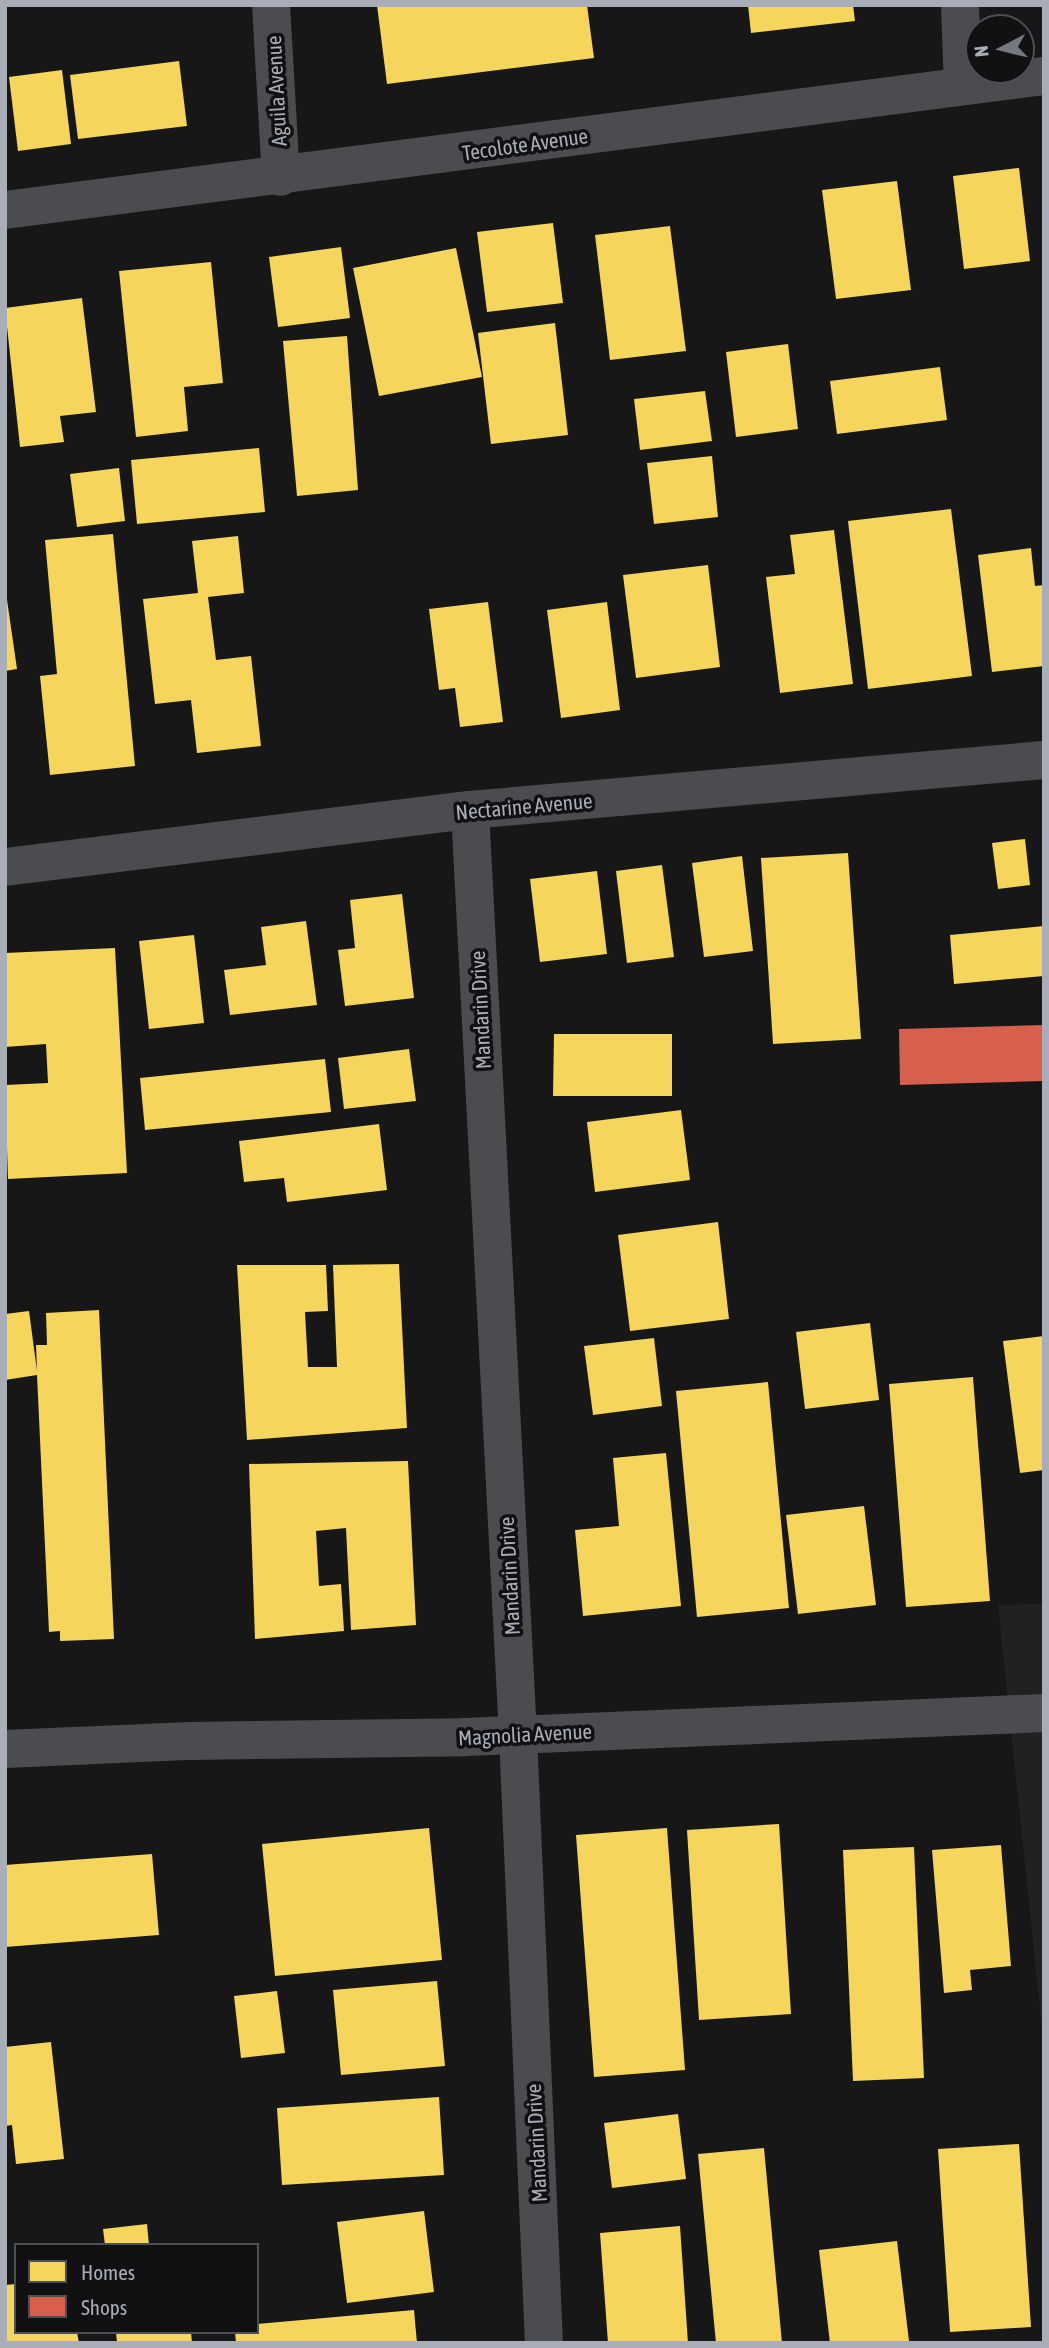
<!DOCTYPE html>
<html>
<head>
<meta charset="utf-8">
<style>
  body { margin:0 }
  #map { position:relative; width:1049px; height:2348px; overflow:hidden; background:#171717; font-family:"Asap Condensed",sans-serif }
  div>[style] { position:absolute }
  .built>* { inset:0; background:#212123 }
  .homes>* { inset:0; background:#f6d55c }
  .shops>* { inset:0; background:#d6604d }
  .minor>* { height:38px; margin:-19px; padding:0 19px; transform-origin:19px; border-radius:19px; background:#4b4c50 }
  span { translate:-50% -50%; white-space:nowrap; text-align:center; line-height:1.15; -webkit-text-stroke:7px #111113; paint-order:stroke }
  .street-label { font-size:21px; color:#a8adb8 }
  .frame { position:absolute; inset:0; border:7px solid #a8adb8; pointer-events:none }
  .legend { position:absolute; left:14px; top:2243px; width:245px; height:91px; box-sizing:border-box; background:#111113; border:2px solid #4d4f55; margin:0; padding:9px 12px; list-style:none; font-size:21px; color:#a8adb8 }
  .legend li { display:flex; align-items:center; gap:14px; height:35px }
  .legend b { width:35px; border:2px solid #4d4f55 }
  .north { position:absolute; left:965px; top:14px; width:70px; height:70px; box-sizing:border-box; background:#111113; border:2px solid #4d4f55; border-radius:50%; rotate:263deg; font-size:19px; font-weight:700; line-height:28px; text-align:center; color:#a8adb8 }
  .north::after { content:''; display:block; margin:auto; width:24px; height:32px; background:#757880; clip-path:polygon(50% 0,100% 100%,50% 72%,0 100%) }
</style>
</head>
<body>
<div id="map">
  <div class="built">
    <div style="clip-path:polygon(1044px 1604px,1044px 2047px,998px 1605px)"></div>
  </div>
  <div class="homes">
    <div style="clip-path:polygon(377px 5px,587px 5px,594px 58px,387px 84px)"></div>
    <div style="clip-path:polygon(748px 5px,853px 5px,855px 21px,751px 33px)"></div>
    <div style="clip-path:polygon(179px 61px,187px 126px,78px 139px,70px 75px)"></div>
    <div style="clip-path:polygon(62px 70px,71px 144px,18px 151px,9px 77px)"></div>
    <div style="clip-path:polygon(1019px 168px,1030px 261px,964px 269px,953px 176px)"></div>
    <div style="clip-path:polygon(897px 181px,911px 290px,836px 299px,822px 190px)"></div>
    <div style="clip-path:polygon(553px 223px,563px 303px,487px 312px,477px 232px)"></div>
    <div style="clip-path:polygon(670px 226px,686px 351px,610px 360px,595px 235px)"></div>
    <div style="clip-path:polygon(341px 247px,350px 318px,278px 327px,269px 257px)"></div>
    <div style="clip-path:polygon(456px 248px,482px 377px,379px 396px,353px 268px)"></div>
    <div style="clip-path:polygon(211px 262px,223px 383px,184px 387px,188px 431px,136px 437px,119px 271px)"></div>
    <div style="clip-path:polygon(82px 298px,96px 412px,60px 416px,64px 442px,20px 447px,5px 308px)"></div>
    <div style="clip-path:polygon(555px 323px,568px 435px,491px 444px,478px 333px)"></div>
    <div style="clip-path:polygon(347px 336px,358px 490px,297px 496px,283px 341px)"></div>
    <div style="clip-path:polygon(788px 344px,798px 429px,736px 437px,726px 352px)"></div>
    <div style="clip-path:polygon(940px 367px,947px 420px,837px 434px,830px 381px)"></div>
    <div style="clip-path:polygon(705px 391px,712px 441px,640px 450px,634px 399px)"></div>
    <div style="clip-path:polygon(259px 448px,265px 512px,137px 524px,131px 460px)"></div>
    <div style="clip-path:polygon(712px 456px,718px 517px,654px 524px,647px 463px)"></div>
    <div style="clip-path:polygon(119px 468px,125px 521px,77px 527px,70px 474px)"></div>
    <div style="clip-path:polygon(951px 509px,972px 676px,868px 689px,848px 521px)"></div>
    <div style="clip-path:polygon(834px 530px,853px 684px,780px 693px,766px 577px,795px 574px,790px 535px)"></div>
    <div style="clip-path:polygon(113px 534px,135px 766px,50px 775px,40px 676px,57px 674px,45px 540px)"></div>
    <div style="clip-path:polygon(238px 536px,244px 593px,208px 597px,216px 660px,251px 656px,261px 746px,197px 753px,191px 700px,155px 704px,143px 599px,198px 593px,192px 541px)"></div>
    <div style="clip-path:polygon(1031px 548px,1035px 586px,1044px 585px,1044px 666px,992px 672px,978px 555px)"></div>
    <div style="clip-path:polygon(708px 565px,720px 667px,636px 678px,623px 575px)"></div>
    <div style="clip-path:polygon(5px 586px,17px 669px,5px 671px)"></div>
    <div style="clip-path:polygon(488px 602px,503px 722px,460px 727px,455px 688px,439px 690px,429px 609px)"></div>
    <div style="clip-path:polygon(607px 602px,620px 710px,561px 718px,547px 610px)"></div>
    <div style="clip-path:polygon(1025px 839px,1030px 885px,998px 889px,992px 843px)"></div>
    <div style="clip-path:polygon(848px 853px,861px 1039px,773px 1044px,761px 858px)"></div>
    <div style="clip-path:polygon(742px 856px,753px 951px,704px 957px,692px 863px)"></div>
    <div style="clip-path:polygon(662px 865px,674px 957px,627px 963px,616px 871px)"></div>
    <div style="clip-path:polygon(597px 871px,607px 954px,540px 962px,530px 879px)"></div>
    <div style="clip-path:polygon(402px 894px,414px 998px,345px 1006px,338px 950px,355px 948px,350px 900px)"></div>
    <div style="clip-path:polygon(306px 921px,317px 1005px,230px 1015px,224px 970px,266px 965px,261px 927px)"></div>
    <div style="clip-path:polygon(1044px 926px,1044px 976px,954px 984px,950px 935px)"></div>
    <div style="clip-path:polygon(194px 935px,204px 1023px,149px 1029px,139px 941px)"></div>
    <div style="clip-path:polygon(115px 948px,127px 1173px,8px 1179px,5px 1085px,48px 1083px,46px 1044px,5px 1047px,5px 953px)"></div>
    <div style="clip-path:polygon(554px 1034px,672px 1034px,672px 1096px,553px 1096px)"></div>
    <div style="clip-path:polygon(409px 1049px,416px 1101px,344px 1109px,338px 1058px)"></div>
    <div style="clip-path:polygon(325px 1059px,331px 1112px,145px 1130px,140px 1078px)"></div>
    <div style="clip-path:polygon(681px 1110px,690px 1180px,595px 1192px,587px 1122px)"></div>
    <div style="clip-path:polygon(379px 1124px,387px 1190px,287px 1202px,284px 1178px,244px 1182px,239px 1141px)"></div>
    <div style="clip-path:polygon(718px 1222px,729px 1319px,630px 1331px,618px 1235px)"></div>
    <div style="clip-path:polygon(399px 1264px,407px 1428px,247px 1440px,237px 1265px,326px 1265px,328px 1311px,305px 1312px,308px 1367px,337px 1367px,333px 1265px)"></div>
    <div style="clip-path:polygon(99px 1310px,114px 1639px,60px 1641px,60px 1631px,49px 1632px,37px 1375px,5px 1380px,5px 1314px,29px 1311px,37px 1371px,36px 1345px,47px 1345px,46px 1313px)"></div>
    <div style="clip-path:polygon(870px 1323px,879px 1400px,805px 1409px,796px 1332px)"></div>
    <div style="clip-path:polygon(1044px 1336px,1044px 1470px,1020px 1473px,1003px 1341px)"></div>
    <div style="clip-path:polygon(654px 1338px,662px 1406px,593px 1415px,584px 1346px)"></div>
    <div style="clip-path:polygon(973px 1377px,990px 1601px,906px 1607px,889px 1384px)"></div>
    <div style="clip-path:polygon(768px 1382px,789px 1608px,697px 1617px,676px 1391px)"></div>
    <div style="clip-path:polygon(666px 1453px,681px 1606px,583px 1616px,575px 1530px,619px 1526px,613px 1458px)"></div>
    <div style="clip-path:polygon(408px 1461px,416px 1625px,351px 1630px,346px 1528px,316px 1531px,319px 1586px,341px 1584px,344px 1631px,255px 1639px,249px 1464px)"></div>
    <div style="clip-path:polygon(864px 1506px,876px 1605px,798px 1614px,786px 1515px)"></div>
    <div style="clip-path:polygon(779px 1824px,791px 2014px,699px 2020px,687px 1830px)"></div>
    <div style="clip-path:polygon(429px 1828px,442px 1960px,275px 1976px,262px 1844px)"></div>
    <div style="clip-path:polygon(667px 1828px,685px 2070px,594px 2077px,576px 1835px)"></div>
    <div style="clip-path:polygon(1001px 1845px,1011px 1966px,970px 1970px,972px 1990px,944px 1993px,932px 1850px)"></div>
    <div style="clip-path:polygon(914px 1847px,924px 2078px,853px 2081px,843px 1850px)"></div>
    <div style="clip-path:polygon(152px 1854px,159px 1935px,5px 1947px,5px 1865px)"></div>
    <div style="clip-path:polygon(437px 1981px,445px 2066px,341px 2075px,333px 1990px)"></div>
    <div style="clip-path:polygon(277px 1991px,285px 2053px,241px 2058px,234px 1996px)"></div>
    <div style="clip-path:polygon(51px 2042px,64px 2159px,16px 2164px,12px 2125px,5px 2126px,5px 2047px)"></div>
    <div style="clip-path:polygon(439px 2097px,444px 2175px,282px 2185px,277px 2108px)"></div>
    <div style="clip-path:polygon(678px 2114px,686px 2179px,612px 2188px,604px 2123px)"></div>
    <div style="clip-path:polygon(1019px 2144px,1031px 2327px,950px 2332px,938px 2149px)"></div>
    <div style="clip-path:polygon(764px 2148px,782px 2343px,716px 2343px,698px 2154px)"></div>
    <div style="clip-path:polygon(424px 2211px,434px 2292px,347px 2303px,337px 2222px)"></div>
    <div style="clip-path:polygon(147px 2224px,149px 2245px,105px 2245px,103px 2229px)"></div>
    <div style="clip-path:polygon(680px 2226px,688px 2343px,608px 2343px,600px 2233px)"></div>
    <div style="clip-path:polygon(897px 2241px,909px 2341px,830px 2343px,819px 2250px)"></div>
    <div style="clip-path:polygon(16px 2284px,16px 2332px,77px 2332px,79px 2343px,5px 2343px,5px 2285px)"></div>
    <div style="clip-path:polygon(414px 2310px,417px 2343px,236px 2343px,235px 2332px,257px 2332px,257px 2324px)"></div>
    <div style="clip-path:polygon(116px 2332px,191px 2332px,192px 2343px,117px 2343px)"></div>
  </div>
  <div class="shops">
    <div style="clip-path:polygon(1044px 1025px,1044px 1081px,900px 1085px,899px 1029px)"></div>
  </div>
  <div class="minor">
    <div style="left:271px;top:5px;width:172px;rotate:86.7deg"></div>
    <div style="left:960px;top:5px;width:80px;rotate:87.9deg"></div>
    <div style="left:5px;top:210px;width:1048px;rotate:-7.35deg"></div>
    <div style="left:470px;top:810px;width:925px;rotate:87.03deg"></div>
    <div style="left:518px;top:1734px;width:610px;rotate:87.56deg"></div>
    <div style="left:5px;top:867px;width:468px;rotate:-7deg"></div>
    <div style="left:470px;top:810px;width:576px;rotate:-4.98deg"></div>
    <div style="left:5px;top:1749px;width:186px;rotate:-2.5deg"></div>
    <div style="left:191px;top:1741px;width:274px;rotate:-0.8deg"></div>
    <div style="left:465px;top:1737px;width:579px;rotate:-2.37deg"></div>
  </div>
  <div class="street-label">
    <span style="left:276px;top:91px;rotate:-93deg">Aguila Avenue</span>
    <span style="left:525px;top:144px;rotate:-8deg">Tecolote Avenue</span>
    <span style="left:524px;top:806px;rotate:-5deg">Nectarine Avenue</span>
    <span style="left:480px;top:1010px;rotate:-93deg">Mandarin Drive</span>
    <span style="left:509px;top:1576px;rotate:-93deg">Mandarin Drive</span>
    <span style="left:525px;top:1734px;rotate:-3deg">Magnolia Avenue</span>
    <span style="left:536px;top:2143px;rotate:-93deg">Mandarin Drive</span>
  </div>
  <div class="frame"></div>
  <ul class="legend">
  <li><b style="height:19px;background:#f6d55c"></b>Homes</li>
  <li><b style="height:19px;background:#d6604d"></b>Shops</li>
  </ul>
  <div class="north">N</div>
</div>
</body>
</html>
